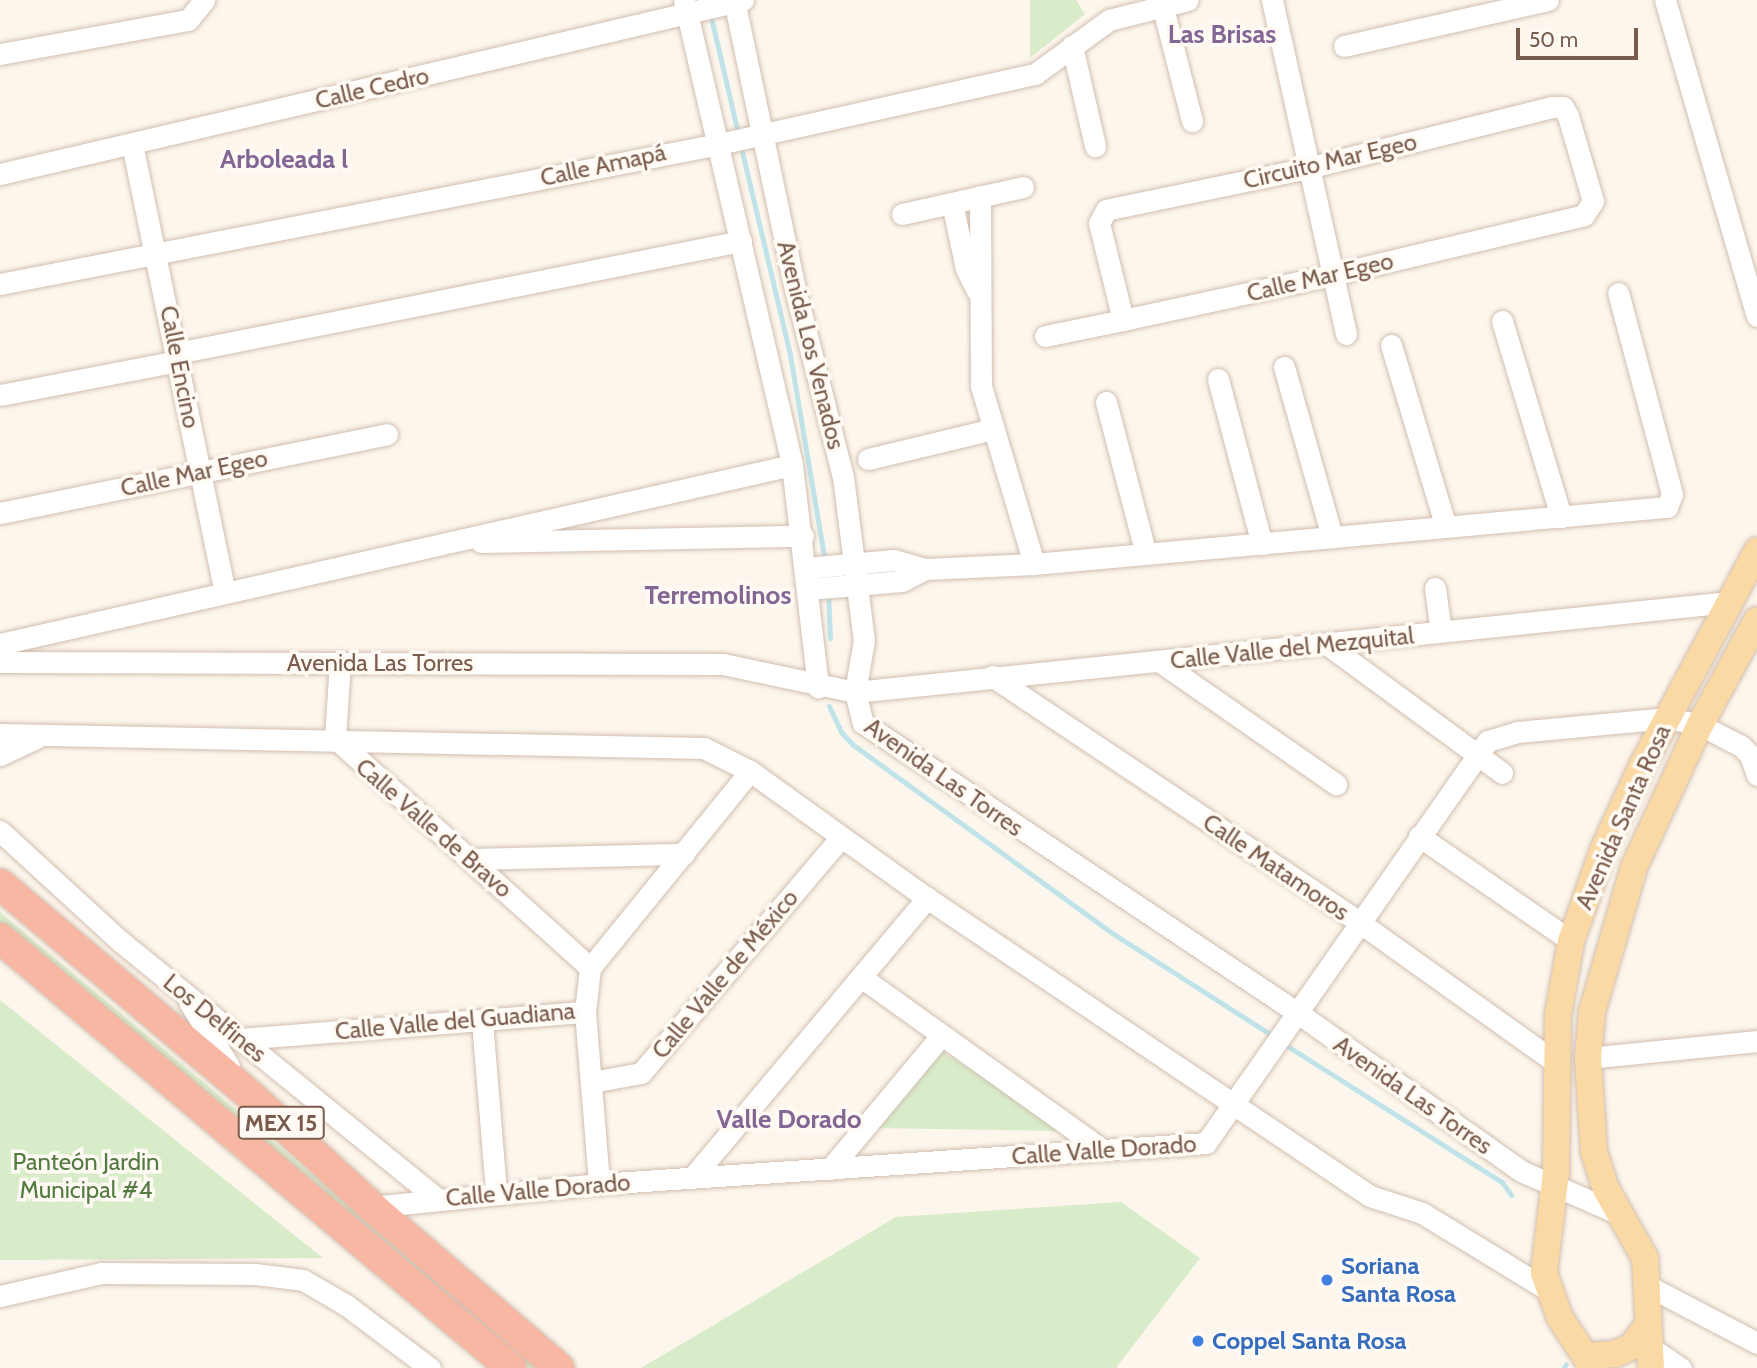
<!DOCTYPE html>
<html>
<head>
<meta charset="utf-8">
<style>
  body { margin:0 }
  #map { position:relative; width:1757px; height:1368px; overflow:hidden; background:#fdf6ec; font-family:Cabin,sans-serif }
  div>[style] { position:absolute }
  .green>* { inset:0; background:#d8ecc9 }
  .stream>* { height:5px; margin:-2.5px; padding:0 2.5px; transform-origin:2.5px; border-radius:2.5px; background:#bfe3e8 }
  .roads { filter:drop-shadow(0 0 2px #d1beb0) drop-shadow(0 0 2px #d1beb0) }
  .minor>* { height:21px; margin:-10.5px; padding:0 10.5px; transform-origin:10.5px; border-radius:10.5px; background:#fff }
  .major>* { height:26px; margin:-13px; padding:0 13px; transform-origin:13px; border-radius:13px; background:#fbd9a5 }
  .highway>* { height:30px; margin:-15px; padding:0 15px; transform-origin:15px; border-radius:15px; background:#f7b7a3 }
  .dots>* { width:19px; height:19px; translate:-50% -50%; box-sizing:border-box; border:4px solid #fffaf3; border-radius:50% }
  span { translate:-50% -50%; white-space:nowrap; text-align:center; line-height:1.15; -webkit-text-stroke:7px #fffaf3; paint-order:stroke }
  .shield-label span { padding:2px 5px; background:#fffaf3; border:2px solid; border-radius:5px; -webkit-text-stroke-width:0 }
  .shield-label { font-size:23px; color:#7a5c4d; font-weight:700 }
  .street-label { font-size:24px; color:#7a5c4d }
  .park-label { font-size:24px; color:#537a41 }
  .shop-label { font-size:24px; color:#366cbe; font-weight:700 }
  .left { translate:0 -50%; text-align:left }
  .neighbourhood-label { font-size:26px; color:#846695; font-weight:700 }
  .scale { position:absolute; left:1516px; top:28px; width:122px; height:32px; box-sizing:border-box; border:4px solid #7a5c4d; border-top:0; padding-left:9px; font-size:21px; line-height:24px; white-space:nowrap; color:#7a5c4d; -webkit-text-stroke:5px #fffaf3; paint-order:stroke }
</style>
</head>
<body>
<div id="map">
  <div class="green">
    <div style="clip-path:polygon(1030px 0,1076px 0,1085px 14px,1030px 58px)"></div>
    <div style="clip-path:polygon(0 912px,207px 1085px,540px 1368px,515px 1368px,0 933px)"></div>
    <div style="clip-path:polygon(0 1000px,323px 1258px,0 1260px)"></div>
    <div style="clip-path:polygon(931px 1045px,1072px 1131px,873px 1128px)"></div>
    <div style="clip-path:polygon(1121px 1202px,1200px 1258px,1116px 1368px,641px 1368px,896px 1217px)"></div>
  </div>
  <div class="stream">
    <div style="left:710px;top:13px;width:123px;rotate:76.9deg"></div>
    <div style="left:740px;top:143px;width:218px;rotate:76.7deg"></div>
    <div style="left:790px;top:355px;width:210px;rotate:80.4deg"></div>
    <div style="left:828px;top:592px;width:46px;rotate:87.5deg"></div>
    <div style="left:829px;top:706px;width:29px;rotate:65deg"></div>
    <div style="left:841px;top:732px;width:16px;rotate:47deg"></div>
    <div style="left:852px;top:744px;width:321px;rotate:36deg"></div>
    <div style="left:1112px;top:933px;width:191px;rotate:32.6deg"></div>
    <div style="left:1281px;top:1042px;width:262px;rotate:32.4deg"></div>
    <div style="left:1502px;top:1182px;width:16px;rotate:55deg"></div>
    <div style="left:1564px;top:1368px;width:4px;rotate:-63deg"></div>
  </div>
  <div class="roads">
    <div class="minor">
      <div style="left:684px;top:0;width:477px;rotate:76.9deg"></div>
      <div style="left:792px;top:465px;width:224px;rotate:83.3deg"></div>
      <div style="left:734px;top:0;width:291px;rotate:78.1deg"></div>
      <div style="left:794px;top:285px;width:198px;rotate:75.7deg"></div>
      <div style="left:843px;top:477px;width:164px;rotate:82.7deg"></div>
      <div style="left:864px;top:640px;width:53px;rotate:99.8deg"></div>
      <div style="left:855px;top:692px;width:32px;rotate:76deg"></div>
      <div style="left:863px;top:723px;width:523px;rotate:33.69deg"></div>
      <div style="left:1298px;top:1013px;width:273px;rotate:35.3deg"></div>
      <div style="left:1521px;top:1171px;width:108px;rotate:23.5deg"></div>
      <div style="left:1272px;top:0;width:342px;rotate:77.5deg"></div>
      <div style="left:1665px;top:0;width:329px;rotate:73.8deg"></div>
      <div style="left:1163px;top:8px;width:117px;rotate:75.6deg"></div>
      <div style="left:1072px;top:46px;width:103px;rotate:77deg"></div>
      <div style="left:1344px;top:46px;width:209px;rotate:-12.7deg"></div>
      <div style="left:0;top:54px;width:191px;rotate:-10.3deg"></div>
      <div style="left:188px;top:20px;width:26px;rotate:-51deg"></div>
      <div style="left:132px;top:144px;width:455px;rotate:78.3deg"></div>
      <div style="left:0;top:174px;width:763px;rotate:-13.18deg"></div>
      <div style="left:980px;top:196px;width:190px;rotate:89.7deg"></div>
      <div style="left:981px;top:386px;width:186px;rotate:73.4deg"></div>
      <div style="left:952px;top:203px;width:67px;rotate:78deg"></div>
      <div style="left:966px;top:269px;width:25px;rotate:63deg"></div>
      <div style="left:902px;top:214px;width:124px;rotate:-12.6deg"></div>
      <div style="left:0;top:284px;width:733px;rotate:-11.02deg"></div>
      <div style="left:719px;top:144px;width:324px;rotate:-12.5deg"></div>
      <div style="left:1035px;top:74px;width:92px;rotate:-36.1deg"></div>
      <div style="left:1109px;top:20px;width:81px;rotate:-14.2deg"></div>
      <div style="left:1502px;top:321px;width:205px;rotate:73.2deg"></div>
      <div style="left:1045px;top:336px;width:80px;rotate:-11.6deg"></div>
      <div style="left:1123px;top:320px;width:213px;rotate:-12.2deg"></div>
      <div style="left:1331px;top:275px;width:260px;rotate:-13.3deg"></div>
      <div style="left:1584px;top:215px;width:17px;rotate:-57deg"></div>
      <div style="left:1593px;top:201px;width:89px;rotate:-106.4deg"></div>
      <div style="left:1568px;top:116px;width:10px;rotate:-119deg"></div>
      <div style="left:1563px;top:107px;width:11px;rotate:180deg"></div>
      <div style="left:1552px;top:107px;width:252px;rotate:166deg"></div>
      <div style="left:1308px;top:168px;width:206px;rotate:168.3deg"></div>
      <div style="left:1106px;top:210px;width:15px;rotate:118deg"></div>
      <div style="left:1099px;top:223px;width:100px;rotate:76.1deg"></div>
      <div style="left:1391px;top:345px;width:190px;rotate:73.2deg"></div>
      <div style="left:177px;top:353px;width:575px;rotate:-11.23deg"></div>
      <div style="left:1284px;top:367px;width:177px;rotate:74.2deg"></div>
      <div style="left:1218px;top:379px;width:171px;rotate:75.1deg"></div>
      <div style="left:0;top:395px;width:182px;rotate:-10.8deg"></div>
      <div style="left:1106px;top:402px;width:157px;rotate:75.3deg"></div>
      <div style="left:868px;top:459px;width:129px;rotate:-13.5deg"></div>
      <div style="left:0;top:513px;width:395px;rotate:-11.5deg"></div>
      <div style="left:481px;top:542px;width:322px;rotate:-1.1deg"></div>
      <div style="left:806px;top:568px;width:88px;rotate:-5.2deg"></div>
      <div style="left:894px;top:560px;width:33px;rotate:16deg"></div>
      <div style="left:926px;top:569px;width:108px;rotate:-2.7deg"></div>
      <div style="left:1034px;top:564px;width:636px;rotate:-5.15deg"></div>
      <div style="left:1667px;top:507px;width:14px;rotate:-69deg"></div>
      <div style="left:1672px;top:494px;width:208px;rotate:-105deg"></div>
      <div style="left:1435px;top:588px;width:44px;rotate:82.2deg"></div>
      <div style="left:808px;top:589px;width:94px;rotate:-4.9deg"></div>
      <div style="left:902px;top:581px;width:27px;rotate:-27deg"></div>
      <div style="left:0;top:644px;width:812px;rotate:-12.74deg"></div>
      <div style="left:1328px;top:645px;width:216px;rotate:36.3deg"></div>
      <div style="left:1159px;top:661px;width:216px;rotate:34.8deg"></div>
      <div style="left:0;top:662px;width:723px;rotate:0.16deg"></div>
      <div style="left:723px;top:664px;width:135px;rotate:12deg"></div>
      <div style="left:855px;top:692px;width:879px;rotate:-5.88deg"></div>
      <div style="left:340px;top:662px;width:76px;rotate:93.8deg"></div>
      <div style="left:335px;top:738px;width:343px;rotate:42deg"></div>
      <div style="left:992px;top:676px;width:442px;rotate:33.8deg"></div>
      <div style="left:1359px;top:922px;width:243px;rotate:35.5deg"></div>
      <div style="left:0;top:734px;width:704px;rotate:1.14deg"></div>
      <div style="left:704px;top:748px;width:51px;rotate:26.6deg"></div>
      <div style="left:750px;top:771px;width:218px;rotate:35.7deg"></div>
      <div style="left:927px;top:898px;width:534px;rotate:33.93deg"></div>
      <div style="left:1370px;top:1196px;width:55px;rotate:18.1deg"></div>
      <div style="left:1422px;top:1213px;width:148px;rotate:31.4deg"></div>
      <div style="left:0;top:755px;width:40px;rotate:-25deg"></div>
      <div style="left:0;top:831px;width:163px;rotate:42.5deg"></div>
      <div style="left:120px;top:941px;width:407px;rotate:39.1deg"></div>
      <div style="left:1419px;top:836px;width:185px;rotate:34.6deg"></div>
      <div style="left:472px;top:859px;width:212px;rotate:-1.4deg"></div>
      <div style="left:861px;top:977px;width:297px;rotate:35.6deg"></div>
      <div style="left:189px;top:1002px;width:75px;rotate:58deg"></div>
      <div style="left:585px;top:1012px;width:173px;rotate:85.3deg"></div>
      <div style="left:482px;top:1021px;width:172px;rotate:85.3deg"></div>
      <div style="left:240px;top:1039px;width:346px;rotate:-4.5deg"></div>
      <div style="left:585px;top:1012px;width:44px;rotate:-83.5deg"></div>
      <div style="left:590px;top:968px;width:254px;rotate:-50.9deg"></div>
      <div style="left:1588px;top:1058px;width:170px;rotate:-5.7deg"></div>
      <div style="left:592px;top:1082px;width:50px;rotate:-10.4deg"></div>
      <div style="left:641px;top:1073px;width:309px;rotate:-49.7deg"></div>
      <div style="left:830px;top:1169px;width:172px;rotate:-50.2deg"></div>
      <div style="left:692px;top:1178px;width:366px;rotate:-50deg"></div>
      <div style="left:372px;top:1207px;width:228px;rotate:-5.8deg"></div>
      <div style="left:599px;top:1184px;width:608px;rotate:-3.86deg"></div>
      <div style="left:1206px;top:1143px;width:491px;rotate:-55deg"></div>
      <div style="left:1488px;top:741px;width:30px;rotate:-17deg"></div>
      <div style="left:1517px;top:732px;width:152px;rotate:-5.3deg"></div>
      <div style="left:1668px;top:718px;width:33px;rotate:12deg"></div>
      <div style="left:1700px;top:725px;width:46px;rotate:27.1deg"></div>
      <div style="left:1741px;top:746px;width:13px;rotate:45deg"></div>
      <div style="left:1750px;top:755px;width:21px;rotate:71deg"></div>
      <div style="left:1648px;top:1286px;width:123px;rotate:27.6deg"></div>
      <div style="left:0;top:1296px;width:104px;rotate:-12.8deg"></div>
      <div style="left:101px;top:1273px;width:154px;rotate:0.4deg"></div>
      <div style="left:255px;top:1274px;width:48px;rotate:7.1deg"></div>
      <div style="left:303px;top:1280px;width:50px;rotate:30.2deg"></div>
      <div style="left:346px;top:1305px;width:105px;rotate:36.9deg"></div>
      <div style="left:1648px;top:1346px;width:40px;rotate:34deg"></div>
    </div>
    <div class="major">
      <div style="left:1587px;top:1356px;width:28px;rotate:-4deg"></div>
      <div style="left:1615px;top:1354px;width:17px;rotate:-24deg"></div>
      <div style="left:1631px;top:1347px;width:26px;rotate:-53deg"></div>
      <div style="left:1593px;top:1368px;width:60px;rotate:-123.4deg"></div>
      <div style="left:1560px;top:1318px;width:48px;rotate:-109.6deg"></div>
      <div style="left:1544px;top:1273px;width:101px;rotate:-83.2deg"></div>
      <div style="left:1556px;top:1173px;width:158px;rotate:-89.3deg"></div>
      <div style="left:1558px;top:1015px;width:75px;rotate:-80deg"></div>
      <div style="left:1571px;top:941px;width:99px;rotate:-70.5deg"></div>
      <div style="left:1604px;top:848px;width:93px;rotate:-65.1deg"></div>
      <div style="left:1643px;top:764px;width:242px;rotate:-61.8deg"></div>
      <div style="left:1651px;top:1368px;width:110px;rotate:-93.1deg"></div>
      <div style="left:1645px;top:1258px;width:79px;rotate:-119.5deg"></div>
      <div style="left:1606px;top:1189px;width:39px;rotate:-108deg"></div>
      <div style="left:1594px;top:1152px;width:94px;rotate:-93.7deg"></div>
      <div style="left:1588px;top:1058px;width:46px;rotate:-85deg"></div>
      <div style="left:1592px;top:1012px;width:151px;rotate:-73.8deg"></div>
      <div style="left:1634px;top:867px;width:157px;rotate:-65.1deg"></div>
      <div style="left:1700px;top:725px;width:119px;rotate:-61.5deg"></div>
    </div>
    <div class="highway">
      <div style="left:0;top:884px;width:329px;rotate:40.2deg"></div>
      <div style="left:251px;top:1096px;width:164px;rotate:42.5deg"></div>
      <div style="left:372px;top:1207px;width:247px;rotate:40.7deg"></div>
      <div style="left:0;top:938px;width:668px;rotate:40.08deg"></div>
    </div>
  </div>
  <div class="dots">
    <div style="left:1327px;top:1280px;background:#3f7fe0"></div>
    <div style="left:1198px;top:1341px;background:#3f7fe0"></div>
  </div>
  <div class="shield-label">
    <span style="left:281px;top:1123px">MEX 15</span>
  </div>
  <div class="street-label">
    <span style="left:372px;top:88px;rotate:-13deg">Calle Cedro</span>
    <span style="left:1330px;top:161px;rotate:-13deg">Circuito Mar Egeo</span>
    <span style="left:603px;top:165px;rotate:-12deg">Calle Amapá</span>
    <span style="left:1320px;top:277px;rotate:-13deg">Calle Mar Egeo</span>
    <span style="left:811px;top:345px;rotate:76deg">Avenida Los Venados</span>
    <span style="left:180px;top:367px;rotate:79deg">Calle Encino</span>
    <span style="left:194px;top:473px;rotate:-12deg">Calle Mar Egeo</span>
    <span style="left:1292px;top:648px;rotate:-6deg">Calle Valle del Mezquital</span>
    <span style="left:380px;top:663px">Avenida Las Torres</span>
    <span style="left:944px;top:777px;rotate:35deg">Avenida Las Torres</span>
    <span style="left:1623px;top:817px;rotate:-66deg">Avenida Santa Rosa</span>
    <span style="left:434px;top:828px;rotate:41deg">Calle Valle de Bravo</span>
    <span style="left:1276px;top:867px;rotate:34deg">Calle Matamoros</span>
    <span style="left:725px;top:974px;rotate:-50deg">Calle Valle de México</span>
    <span style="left:215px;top:1018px;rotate:39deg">Los Delfines</span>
    <span style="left:455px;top:1021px;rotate:-5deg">Calle Valle del Guadiana</span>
    <span style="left:1413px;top:1095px;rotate:35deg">Avenida Las Torres</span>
    <span style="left:1104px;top:1150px;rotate:-4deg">Calle Valle Dorado</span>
    <span style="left:538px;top:1190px;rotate:-5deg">Calle Valle Dorado</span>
  </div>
  <div class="park-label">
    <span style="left:86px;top:1176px">Panteón Jardin<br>Municipal #4</span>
  </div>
  <div class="shop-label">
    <span class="left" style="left:1341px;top:1280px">Soriana<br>Santa Rosa</span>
    <span class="left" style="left:1212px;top:1341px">Coppel Santa Rosa</span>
  </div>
  <div class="neighbourhood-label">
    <span style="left:1222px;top:35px">Las Brisas</span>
    <span style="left:284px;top:160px">Arboleada l</span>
    <span style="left:718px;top:596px">Terremolinos</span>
    <span style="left:789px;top:1120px">Valle Dorado</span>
  </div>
  <div class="scale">50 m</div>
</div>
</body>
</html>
